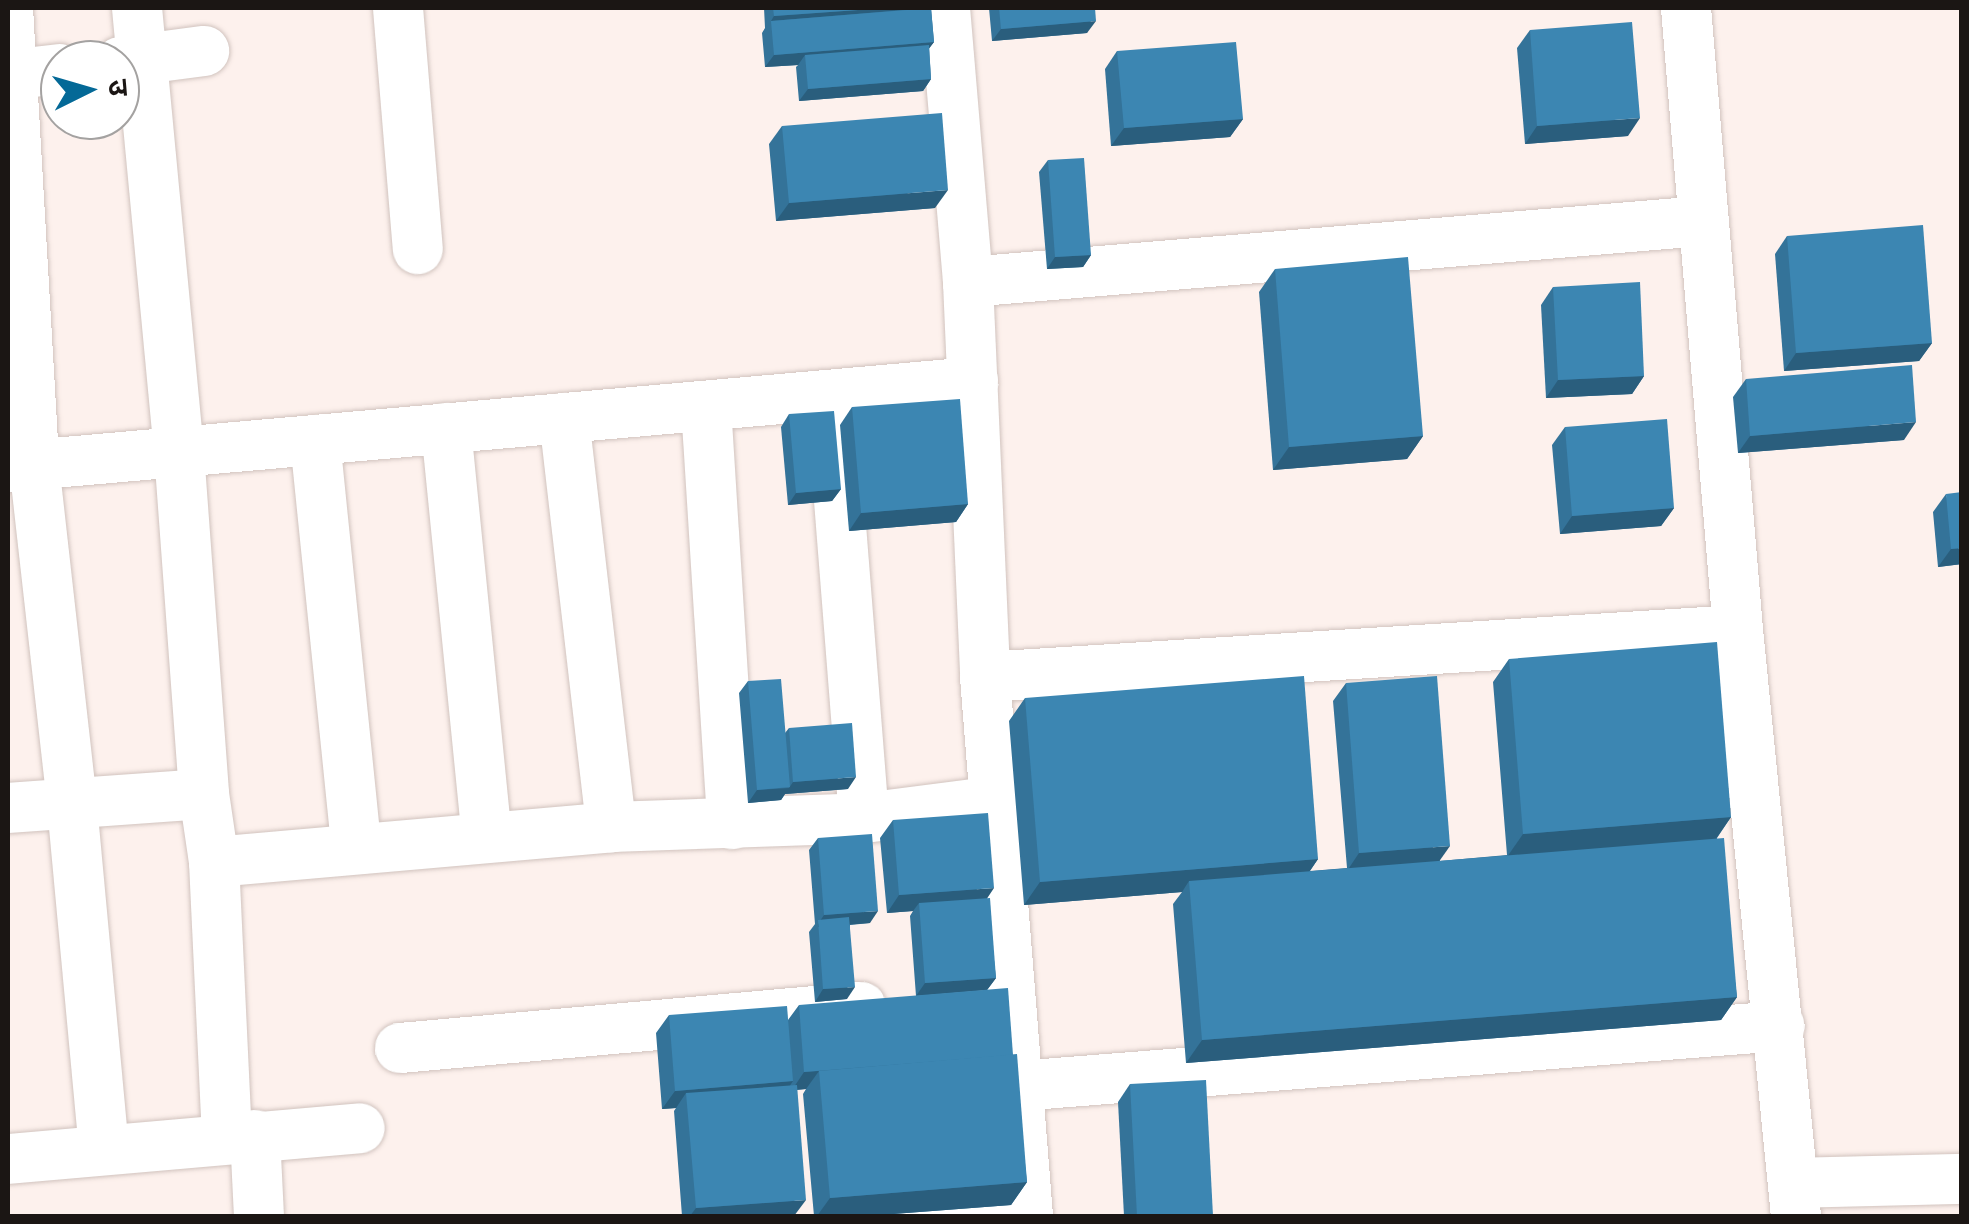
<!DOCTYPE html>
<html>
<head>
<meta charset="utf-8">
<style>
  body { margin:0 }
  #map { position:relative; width:1969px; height:1224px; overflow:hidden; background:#fdf1ed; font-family:"Source Sans 3","Noto Sans Devanagari",sans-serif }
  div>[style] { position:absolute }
  .roads { filter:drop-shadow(0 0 2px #d1c3be) drop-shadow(0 0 2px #d1c3be) }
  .minor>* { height:50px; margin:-25px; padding:0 25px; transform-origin:25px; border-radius:25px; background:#fff }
  .wall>* { inset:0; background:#347399 }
  .shaded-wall>* { inset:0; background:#2a5e7d }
  .building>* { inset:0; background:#3c86b2 }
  span { translate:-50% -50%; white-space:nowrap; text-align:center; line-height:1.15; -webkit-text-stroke:8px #fff; paint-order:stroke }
  .frame { position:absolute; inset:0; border:10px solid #1b1614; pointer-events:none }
  .north { position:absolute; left:40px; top:40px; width:100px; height:100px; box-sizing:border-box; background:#fff; border:2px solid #a4a2a1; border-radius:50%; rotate:85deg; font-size:28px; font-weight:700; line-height:40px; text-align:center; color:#1b1614 }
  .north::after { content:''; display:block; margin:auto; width:35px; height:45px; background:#046997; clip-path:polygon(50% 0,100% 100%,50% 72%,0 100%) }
</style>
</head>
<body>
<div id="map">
  <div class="roads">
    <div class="minor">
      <div style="left:8px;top:8px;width:457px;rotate:86.7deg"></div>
      <div style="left:34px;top:464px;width:343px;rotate:83.6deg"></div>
      <div style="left:72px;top:805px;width:346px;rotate:84.7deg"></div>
      <div style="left:137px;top:8px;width:446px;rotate:84.6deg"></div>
      <div style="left:179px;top:452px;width:343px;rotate:85.8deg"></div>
      <div style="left:204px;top:794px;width:69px;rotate:81.6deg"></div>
      <div style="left:214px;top:862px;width:275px;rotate:87.3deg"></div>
      <div style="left:398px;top:8px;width:242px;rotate:85.3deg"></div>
      <div style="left:945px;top:8px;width:275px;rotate:85.2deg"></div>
      <div style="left:968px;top:282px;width:395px;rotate:87.5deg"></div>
      <div style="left:985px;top:677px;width:541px;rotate:85.44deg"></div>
      <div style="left:1686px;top:8px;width:624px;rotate:85.22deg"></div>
      <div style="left:1738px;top:630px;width:589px;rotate:84.35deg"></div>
      <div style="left:120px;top:62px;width:85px;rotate:-7.5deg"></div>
      <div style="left:8px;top:75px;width:52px;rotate:-6.6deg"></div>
      <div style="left:968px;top:282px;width:737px;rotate:-4.75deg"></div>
      <div style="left:706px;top:406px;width:419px;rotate:86.4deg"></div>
      <div style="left:564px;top:418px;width:412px;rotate:83.4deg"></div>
      <div style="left:833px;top:424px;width:395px;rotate:85.5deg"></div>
      <div style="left:446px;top:428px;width:411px;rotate:84.3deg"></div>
      <div style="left:315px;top:440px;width:409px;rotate:84.2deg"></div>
      <div style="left:8px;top:467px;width:969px;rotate:-5.03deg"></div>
      <div style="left:985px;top:677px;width:754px;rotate:-3.57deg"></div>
      <div style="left:8px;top:808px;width:196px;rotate:-4.1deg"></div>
      <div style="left:214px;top:862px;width:399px;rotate:-5deg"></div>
      <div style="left:611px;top:827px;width:253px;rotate:-2deg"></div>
      <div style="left:864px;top:818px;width:134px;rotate:-7.3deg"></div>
      <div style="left:400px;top:1048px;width:463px;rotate:-5.1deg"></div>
      <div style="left:1018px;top:1086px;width:764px;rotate:-4.5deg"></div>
      <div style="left:255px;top:1135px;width:81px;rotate:87.2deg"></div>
      <div style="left:8px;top:1159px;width:353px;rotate:-5deg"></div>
      <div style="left:1794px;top:1183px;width:168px;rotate:-1.4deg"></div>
      <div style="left:906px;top:1216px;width:121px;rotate:-4.3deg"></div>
    </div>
  </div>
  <div class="wall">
    <div style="clip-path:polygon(764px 8px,931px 8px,934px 42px,929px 48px,931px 79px,923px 91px,799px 101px,796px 67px,798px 65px,765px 67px,762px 33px,765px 28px)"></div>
    <div style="clip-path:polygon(989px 8px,1095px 8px,1087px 33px,992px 41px)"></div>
    <div style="clip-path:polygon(1530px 30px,1628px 136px,1525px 144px,1517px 48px)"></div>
    <div style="clip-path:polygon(1117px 51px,1243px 119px,1230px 137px,1111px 146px,1105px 69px)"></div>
    <div style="clip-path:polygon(782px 126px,935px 208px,776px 221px,769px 144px)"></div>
    <div style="clip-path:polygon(1048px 160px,1091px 255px,1083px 267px,1047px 269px,1039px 172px)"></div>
    <div style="clip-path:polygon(1787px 236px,1932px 343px,1919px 361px,1784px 371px,1775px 254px)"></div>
    <div style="clip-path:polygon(1275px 269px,1423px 436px,1407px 459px,1273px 470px,1259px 292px)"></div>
    <div style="clip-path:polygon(1553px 287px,1644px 376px,1632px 394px,1546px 398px,1541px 305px)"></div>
    <div style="clip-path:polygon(1746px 379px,1904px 440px,1738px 453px,1733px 397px)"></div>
    <div style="clip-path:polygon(852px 407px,968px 504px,956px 522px,849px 531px,840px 425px)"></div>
    <div style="clip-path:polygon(789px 414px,841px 489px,832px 501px,788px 505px,781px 427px)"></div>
    <div style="clip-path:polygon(1565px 427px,1674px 508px,1661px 526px,1560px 534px,1552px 445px)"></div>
    <div style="clip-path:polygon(1946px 494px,1962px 564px,1938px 567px,1933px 512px)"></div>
    <div style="clip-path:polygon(1509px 659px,1731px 817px,1717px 838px,1737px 997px,1721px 1020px,1186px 1063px,1173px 904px,1182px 892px,1024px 905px,1009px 721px,1025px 698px,1318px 859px,1310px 871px,1347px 868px,1333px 701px,1346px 683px,1440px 861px,1507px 855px,1493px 682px)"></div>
    <div style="clip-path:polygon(748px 681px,785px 733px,789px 728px,848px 789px,785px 794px,781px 800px,748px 803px,739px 693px)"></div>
    <div style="clip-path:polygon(893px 820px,987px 898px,996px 978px,987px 990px,916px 996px,910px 916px,913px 911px,887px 913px,880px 838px)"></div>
    <div style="clip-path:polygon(818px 838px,870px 923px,850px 925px,847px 999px,815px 1002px,809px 932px,815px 924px,809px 850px)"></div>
    <div style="clip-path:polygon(799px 1005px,1013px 1055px,1027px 1182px,1011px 1205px,867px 1216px,814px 1216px,803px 1094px,806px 1089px,797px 1090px,794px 1216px,682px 1216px,674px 1111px,676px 1108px,662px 1109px,656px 1033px,669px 1015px,788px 1020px)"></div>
    <div style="clip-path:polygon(1130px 1084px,1213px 1216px,1124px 1216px,1118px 1102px)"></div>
  </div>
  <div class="shaded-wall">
    <div style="clip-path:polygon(886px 8px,927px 8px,771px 21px,774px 16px)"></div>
    <div style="clip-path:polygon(1096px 21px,1087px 33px,992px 41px,1001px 29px)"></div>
    <div style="clip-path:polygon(934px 42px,925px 54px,805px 55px,798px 65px,765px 67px,774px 55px)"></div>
    <div style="clip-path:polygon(931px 79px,923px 91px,799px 101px,808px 89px)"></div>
    <div style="clip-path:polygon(1640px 118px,1628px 136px,1525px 144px,1537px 126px)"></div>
    <div style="clip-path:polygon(1243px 119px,1230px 137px,1111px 146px,1124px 128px)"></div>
    <div style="clip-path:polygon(948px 190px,935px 208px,776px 221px,789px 203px)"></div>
    <div style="clip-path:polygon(1091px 255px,1083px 267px,1047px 269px,1055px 257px)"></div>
    <div style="clip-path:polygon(1932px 343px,1919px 361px,1784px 371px,1796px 353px)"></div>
    <div style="clip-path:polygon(1644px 376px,1632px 394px,1546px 398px,1558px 380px)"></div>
    <div style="clip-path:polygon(1916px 422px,1904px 440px,1738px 453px,1750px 436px)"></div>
    <div style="clip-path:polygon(1423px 436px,1407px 459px,1273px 470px,1289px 447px)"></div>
    <div style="clip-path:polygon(841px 489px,832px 501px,788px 505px,796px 493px)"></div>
    <div style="clip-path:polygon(968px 504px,956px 522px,849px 531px,861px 513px)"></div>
    <div style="clip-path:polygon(1674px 508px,1661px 526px,1560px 534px,1572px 516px)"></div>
    <div style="clip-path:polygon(1962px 548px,1962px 564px,1938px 567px,1951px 549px)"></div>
    <div style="clip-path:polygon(856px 777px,848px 789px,785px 794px,781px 800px,748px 803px,757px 790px,789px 788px,793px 782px)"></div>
    <div style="clip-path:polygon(1731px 817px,1715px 840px,1507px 857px,1523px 834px)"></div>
    <div style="clip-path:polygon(1450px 846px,1438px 863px,1347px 871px,1359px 853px)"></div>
    <div style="clip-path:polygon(1318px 859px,1302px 882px,1189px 881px,1182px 892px,1024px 905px,1040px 882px)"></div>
    <div style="clip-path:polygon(994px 888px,982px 906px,919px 903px,913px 911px,887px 913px,899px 895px)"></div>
    <div style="clip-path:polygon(878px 911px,870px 923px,818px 927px,818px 924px,824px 915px)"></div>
    <div style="clip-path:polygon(996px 978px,987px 990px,916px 996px,925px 983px)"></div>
    <div style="clip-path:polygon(855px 987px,847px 999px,815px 1002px,823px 989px)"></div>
    <div style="clip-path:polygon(1737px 997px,1721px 1020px,1186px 1063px,1202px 1040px)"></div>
    <div style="clip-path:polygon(819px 1071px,806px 1089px,792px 1090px,804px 1072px)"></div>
    <div style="clip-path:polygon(793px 1081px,781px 1099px,686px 1093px,676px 1108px,662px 1109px,675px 1091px)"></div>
    <div style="clip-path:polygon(1027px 1182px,1011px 1205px,867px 1216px,817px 1216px,830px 1198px)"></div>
    <div style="clip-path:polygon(806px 1200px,794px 1216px,690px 1216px,696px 1208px)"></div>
  </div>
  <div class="building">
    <div style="clip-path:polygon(773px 8px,886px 8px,774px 16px)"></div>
    <div style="clip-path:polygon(931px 8px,934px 42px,774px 55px,771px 21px)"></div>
    <div style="clip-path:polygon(999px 8px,1095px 8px,1096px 21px,1001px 29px)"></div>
    <div style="clip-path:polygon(1632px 22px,1640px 118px,1537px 126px,1530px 30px)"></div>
    <div style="clip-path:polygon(1236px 42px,1243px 119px,1124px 128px,1117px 51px)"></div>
    <div style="clip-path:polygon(929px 45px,931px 79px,808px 89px,805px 55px)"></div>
    <div style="clip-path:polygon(942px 113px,948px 190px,789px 203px,782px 126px)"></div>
    <div style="clip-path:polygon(1084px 158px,1091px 255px,1055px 257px,1048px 160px)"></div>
    <div style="clip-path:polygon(1923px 225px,1932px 343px,1796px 353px,1787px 236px)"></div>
    <div style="clip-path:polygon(1408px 257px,1423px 436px,1289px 447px,1275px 269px)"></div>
    <div style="clip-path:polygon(1640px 282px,1644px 376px,1558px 380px,1553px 287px)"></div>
    <div style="clip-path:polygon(1912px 365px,1916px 422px,1750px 436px,1746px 379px)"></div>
    <div style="clip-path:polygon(960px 399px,968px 504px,861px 513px,852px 407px)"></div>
    <div style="clip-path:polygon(834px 411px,841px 489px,796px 493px,789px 414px)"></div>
    <div style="clip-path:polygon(1667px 419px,1674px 508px,1572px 516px,1565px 427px)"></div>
    <div style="clip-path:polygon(1962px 492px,1962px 548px,1951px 549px,1946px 494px)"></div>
    <div style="clip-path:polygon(1717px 642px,1731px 817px,1523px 834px,1509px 659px)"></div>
    <div style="clip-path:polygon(1304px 676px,1318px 859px,1040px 882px,1025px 698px)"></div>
    <div style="clip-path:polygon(1437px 676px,1450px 846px,1359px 853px,1346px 683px)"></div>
    <div style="clip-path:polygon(781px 679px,790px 787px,757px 790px,748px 681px)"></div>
    <div style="clip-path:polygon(852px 723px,856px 777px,793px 782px,789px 728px)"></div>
    <div style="clip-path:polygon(988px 813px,994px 888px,899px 895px,893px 820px)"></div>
    <div style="clip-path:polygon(872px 834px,878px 911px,824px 915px,818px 838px)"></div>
    <div style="clip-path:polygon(1724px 838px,1737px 997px,1202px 1040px,1189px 881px)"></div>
    <div style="clip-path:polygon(990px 898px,996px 978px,925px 983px,919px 903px)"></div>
    <div style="clip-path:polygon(849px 917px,855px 987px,823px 989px,818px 920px)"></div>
    <div style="clip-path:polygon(1008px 988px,1013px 1055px,804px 1072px,799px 1005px)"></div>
    <div style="clip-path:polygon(787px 1006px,793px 1081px,675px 1091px,669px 1015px)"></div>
    <div style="clip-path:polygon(1017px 1054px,1027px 1182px,830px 1198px,819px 1071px)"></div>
    <div style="clip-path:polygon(1206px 1080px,1213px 1216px,1137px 1216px,1130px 1084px)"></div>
    <div style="clip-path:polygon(797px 1085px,806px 1200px,696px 1208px,686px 1093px)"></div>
  </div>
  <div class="frame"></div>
  <div class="north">उ</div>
</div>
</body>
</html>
